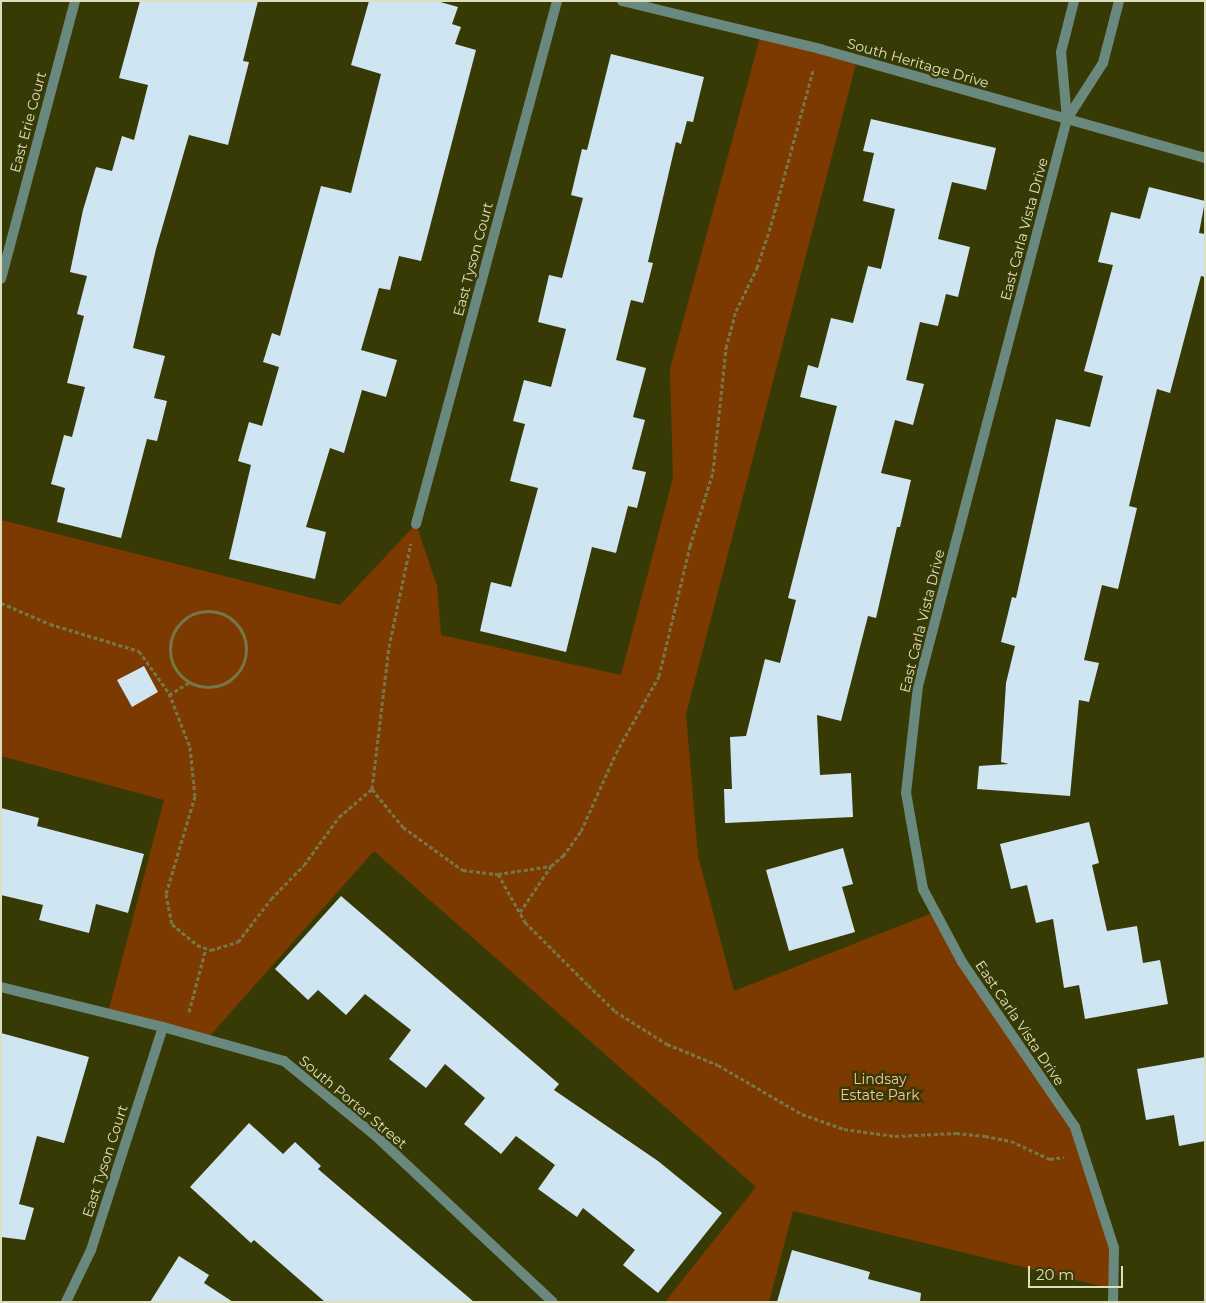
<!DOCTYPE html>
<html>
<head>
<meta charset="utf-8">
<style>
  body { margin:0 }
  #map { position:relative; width:1206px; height:1303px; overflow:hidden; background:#383a05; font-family:Montserrat,sans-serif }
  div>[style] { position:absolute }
  .green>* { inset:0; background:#7d3a00 }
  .building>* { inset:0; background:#cfe6f2 }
  .path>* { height:3px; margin-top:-1.5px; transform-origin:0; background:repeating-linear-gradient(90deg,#757749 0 4px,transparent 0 6.5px) }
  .path>.ring { margin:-1.5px; padding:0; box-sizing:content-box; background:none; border:3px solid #757749; border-radius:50% }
  .minor>* { height:10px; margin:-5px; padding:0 5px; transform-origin:5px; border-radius:5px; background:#6a897e }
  span { translate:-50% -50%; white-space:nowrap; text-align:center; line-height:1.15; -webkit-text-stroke:5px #383a05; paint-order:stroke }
  .street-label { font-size:14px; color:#dde0bf }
  .park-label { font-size:14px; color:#f8c5a7 }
  .frame { position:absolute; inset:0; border:2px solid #dde0bf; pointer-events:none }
  .scale { position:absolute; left:1028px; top:1266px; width:95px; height:22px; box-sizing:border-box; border:2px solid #dde0bf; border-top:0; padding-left:6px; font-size:15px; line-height:18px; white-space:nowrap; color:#dde0bf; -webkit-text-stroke:4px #383a05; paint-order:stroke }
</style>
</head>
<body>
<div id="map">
  <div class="green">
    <div style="clip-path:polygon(evenodd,761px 34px,857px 60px,686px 714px,698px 856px,734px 991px,935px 912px,1075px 1127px,1114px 1248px,1113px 1289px,793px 1211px,769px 1302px,665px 1302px,756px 1187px,374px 851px,207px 1039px,108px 1013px,164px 800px,1px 756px,1px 520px,340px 605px,416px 524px,437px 586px,441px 635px,621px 675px,673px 478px,670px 369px,761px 34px,143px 666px,158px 692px,132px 706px,118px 680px,143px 666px)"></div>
  </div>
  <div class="building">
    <div style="clip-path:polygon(140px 1px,258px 1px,243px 61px,249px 62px,228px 145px,189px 135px,156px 249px,133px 348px,165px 356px,154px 398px,167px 401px,157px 441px,147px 439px,121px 538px,57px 522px,65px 488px,51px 484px,64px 435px,72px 437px,85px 387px,67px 383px,84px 316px,77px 314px,87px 276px,70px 272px,83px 210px,96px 167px,112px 171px,122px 136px,134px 140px,148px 85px,119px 78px)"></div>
    <div style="clip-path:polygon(369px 1px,437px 1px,458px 7px,452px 24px,461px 27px,455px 44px,476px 50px,421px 261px,399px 256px,390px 290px,379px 288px,361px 350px,397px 360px,386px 397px,362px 390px,344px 453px,330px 448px,306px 527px,326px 532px,315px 579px,229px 559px,251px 465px,238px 461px,249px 422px,262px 426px,279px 367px,263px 362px,272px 333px,280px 336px,321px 186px,351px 193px,381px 74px,351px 65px)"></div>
    <div style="clip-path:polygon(611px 54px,704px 77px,693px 122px,687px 121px,681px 144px,676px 142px,648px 262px,653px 263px,643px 303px,631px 300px,616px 360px,646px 368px,633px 417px,645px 420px,632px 469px,646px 472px,637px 508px,628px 506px,616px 553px,592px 547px,566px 652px,480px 631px,491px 582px,511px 587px,538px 488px,510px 481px,525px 424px,513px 421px,524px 380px,551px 387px,566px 329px,538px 322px,549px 275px,562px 278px,583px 198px,571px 195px,582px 149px,587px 150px)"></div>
    <div style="clip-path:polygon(871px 119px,996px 148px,986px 190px,952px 182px,938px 239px,970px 247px,958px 297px,946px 294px,938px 326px,920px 322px,906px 380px,924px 384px,913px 425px,895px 420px,881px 473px,911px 480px,900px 527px,897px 527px,876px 618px,868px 616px,841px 721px,817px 715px,820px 775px,851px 773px,853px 817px,725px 823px,724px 789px,732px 789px,730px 737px,746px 736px,765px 659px,780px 663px,796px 600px,788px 598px,837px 406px,800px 397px,808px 365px,818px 368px,831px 318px,853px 323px,868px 266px,881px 269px,895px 209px,863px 201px,874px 153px,863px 151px)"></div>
    <div style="clip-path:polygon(1149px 187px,1205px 201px,1199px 233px,1205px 234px,1205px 277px,1201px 276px,1170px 393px,1157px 389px,1129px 506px,1137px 508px,1118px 589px,1102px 585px,1084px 660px,1099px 663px,1089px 702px,1079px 700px,1070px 796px,977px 789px,979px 766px,1009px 764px,1001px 762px,1006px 683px,1015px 646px,1001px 642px,1012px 597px,1016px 598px,1056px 419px,1090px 427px,1103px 376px,1084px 371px,1113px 265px,1098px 262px,1111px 212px,1140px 219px)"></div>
    <div style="clip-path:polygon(144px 666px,158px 692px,132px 707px,117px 680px)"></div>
    <div style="clip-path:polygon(1px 808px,39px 818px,37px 826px,144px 854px,128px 913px,96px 904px,89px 933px,39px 920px,43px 905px,1px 895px)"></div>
    <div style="clip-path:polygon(1089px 822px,1099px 863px,1092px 865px,1107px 931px,1137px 926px,1143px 963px,1160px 960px,1168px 1004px,1085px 1019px,1079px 985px,1064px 988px,1053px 919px,1036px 923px,1027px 885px,1011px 889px,1000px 844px)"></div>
    <div style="clip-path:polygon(843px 848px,853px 884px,842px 887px,855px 932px,789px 951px,766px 870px)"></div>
    <div style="clip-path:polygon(341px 896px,559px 1084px,554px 1090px,658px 1161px,722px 1213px,658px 1293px,623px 1265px,635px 1250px,583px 1208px,577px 1217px,538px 1189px,555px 1165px,516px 1136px,501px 1154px,464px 1124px,485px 1098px,445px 1064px,426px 1088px,389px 1059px,411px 1030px,365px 994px,346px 1015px,318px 990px,308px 1000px,275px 969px)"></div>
    <div style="clip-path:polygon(1px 1033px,89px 1057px,64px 1143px,37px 1136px,19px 1204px,34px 1208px,25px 1240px,1px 1237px)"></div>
    <div style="clip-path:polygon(1205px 1057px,1205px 1141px,1179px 1146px,1174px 1115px,1146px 1120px,1137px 1069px)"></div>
    <div style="clip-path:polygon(249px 1123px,283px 1154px,295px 1142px,321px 1166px,318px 1169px,474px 1302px,325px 1302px,254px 1240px,251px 1243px,190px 1187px)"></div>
    <div style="clip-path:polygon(792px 1250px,870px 1272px,868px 1279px,921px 1293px,920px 1302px,777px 1302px)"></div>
    <div style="clip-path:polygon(179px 1256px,209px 1275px,204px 1283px,233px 1302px,150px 1302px)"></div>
  </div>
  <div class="path">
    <div style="left:1px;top:603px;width:53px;rotate:23.2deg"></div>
    <div style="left:50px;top:624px;width:93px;rotate:16.9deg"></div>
    <div style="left:139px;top:651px;width:52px;rotate:54.5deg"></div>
    <div style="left:169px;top:693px;width:58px;rotate:68.7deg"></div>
    <div style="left:190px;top:747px;width:49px;rotate:84.2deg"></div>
    <div style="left:195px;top:796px;width:102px;rotate:106.5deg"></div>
    <div style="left:166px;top:894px;width:31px;rotate:79deg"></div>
    <div style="left:172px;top:924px;width:33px;rotate:40deg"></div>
    <div style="left:197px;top:945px;width:15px;rotate:20deg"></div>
    <div style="left:211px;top:950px;width:28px;rotate:-17deg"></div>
    <div style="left:238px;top:942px;width:54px;rotate:-52.5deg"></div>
    <div style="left:271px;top:899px;width:47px;rotate:-45.9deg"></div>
    <div style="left:304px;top:865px;width:59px;rotate:-53.9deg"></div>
    <div style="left:339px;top:817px;width:43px;rotate:-40.3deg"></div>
    <div style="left:372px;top:789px;width:49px;rotate:50.8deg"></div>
    <div style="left:403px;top:827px;width:58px;rotate:35.9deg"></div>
    <div style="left:450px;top:861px;width:16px;rotate:35deg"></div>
    <div style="left:463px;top:870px;width:35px;rotate:7deg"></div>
    <div style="left:498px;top:874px;width:55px;rotate:60.6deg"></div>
    <div style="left:525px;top:922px;width:89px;rotate:45deg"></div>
    <div style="left:588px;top:985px;width:37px;rotate:44deg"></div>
    <div style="left:615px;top:1011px;width:62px;rotate:32.4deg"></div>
    <div style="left:667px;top:1044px;width:55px;rotate:22.4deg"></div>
    <div style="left:718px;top:1065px;width:97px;rotate:30.3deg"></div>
    <div style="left:802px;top:1114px;width:45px;rotate:19.7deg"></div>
    <div style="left:844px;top:1129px;width:51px;rotate:7.8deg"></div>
    <div style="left:895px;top:1136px;width:61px;rotate:-2.8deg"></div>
    <div style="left:956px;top:1133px;width:29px;rotate:6deg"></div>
    <div style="left:985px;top:1136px;width:26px;rotate:11deg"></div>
    <div style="left:1011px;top:1141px;width:43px;rotate:24.8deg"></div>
    <div style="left:1050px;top:1159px;width:14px;rotate:-8deg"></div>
    <div class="ring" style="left:170px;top:611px;width:73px;height:73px"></div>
    <div style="left:169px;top:695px;width:25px;rotate:-32deg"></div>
    <div style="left:372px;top:789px;width:143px;rotate:-83.2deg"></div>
    <div style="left:389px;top:647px;width:106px;rotate:-78.1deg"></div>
    <div style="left:498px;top:874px;width:53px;rotate:-8.7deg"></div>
    <div style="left:520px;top:912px;width:55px;rotate:-56deg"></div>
    <div style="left:551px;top:866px;width:16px;rotate:-40deg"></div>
    <div style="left:563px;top:856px;width:31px;rotate:-54deg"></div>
    <div style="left:581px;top:831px;width:85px;rotate:-65.8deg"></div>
    <div style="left:616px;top:753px;width:88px;rotate:-60.8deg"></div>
    <div style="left:659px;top:676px;width:134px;rotate:-76.6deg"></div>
    <div style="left:690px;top:546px;width:77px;rotate:-72.7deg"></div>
    <div style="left:713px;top:472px;width:125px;rotate:-84deg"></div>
    <div style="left:726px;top:348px;width:38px;rotate:-75deg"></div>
    <div style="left:736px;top:311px;width:48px;rotate:-64deg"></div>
    <div style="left:757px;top:268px;width:45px;rotate:-72deg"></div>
    <div style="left:771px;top:225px;width:161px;rotate:-74.8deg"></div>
    <div style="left:189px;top:1012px;width:66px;rotate:-75.1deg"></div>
  </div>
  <div class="minor">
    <div style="left:622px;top:1px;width:204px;rotate:13.6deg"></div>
    <div style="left:820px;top:49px;width:400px;rotate:15.8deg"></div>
    <div style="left:1067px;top:119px;width:67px;rotate:-95.1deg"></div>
    <div style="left:1061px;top:52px;width:53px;rotate:-75.7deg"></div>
    <div style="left:1px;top:279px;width:288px;rotate:-75.1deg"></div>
    <div style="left:416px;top:524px;width:542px;rotate:-74.91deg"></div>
    <div style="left:1px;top:987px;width:167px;rotate:13.9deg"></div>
    <div style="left:163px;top:1027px;width:126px;rotate:15.7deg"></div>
    <div style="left:284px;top:1061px;width:120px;rotate:39.3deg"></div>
    <div style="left:377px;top:1137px;width:241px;rotate:43.2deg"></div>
    <div style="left:66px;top:1302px;width:58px;rotate:-64.3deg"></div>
    <div style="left:91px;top:1250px;width:234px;rotate:-72.1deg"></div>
    <div style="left:1113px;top:1302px;width:54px;rotate:-88.9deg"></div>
    <div style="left:1114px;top:1248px;width:127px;rotate:-107.9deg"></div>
    <div style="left:1075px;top:1127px;width:200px;rotate:-124.4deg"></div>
    <div style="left:962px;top:962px;width:83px;rotate:-118.1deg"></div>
    <div style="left:923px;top:889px;width:97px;rotate:-100deg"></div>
    <div style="left:906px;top:793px;width:108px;rotate:-83.6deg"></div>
    <div style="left:918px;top:686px;width:586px;rotate:-75.28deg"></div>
    <div style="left:1067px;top:119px;width:67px;rotate:-57.3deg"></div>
    <div style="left:1103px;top:63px;width:64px;rotate:-75.5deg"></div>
  </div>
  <div class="street-label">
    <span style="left:918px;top:63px;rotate:16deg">South Heritage Drive</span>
    <span style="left:28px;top:122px;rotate:-75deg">East Erie Court</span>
    <span style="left:1024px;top:229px;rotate:-75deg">East Carla Vista Drive</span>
    <span style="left:473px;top:259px;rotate:-75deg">East Tyson Court</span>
    <span style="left:922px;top:621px;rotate:-76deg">East Carla Vista Drive</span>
    <span style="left:1020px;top:1023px;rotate:56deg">East Carla Vista Drive</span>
    <span style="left:353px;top:1102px;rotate:40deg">South Porter Street</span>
    <span style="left:105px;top:1161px;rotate:-72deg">East Tyson Court</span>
  </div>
  <div class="park-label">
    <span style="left:880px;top:1087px">Lindsay<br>Estate Park</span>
  </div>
  <div class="frame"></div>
  <div class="scale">20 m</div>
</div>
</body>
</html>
